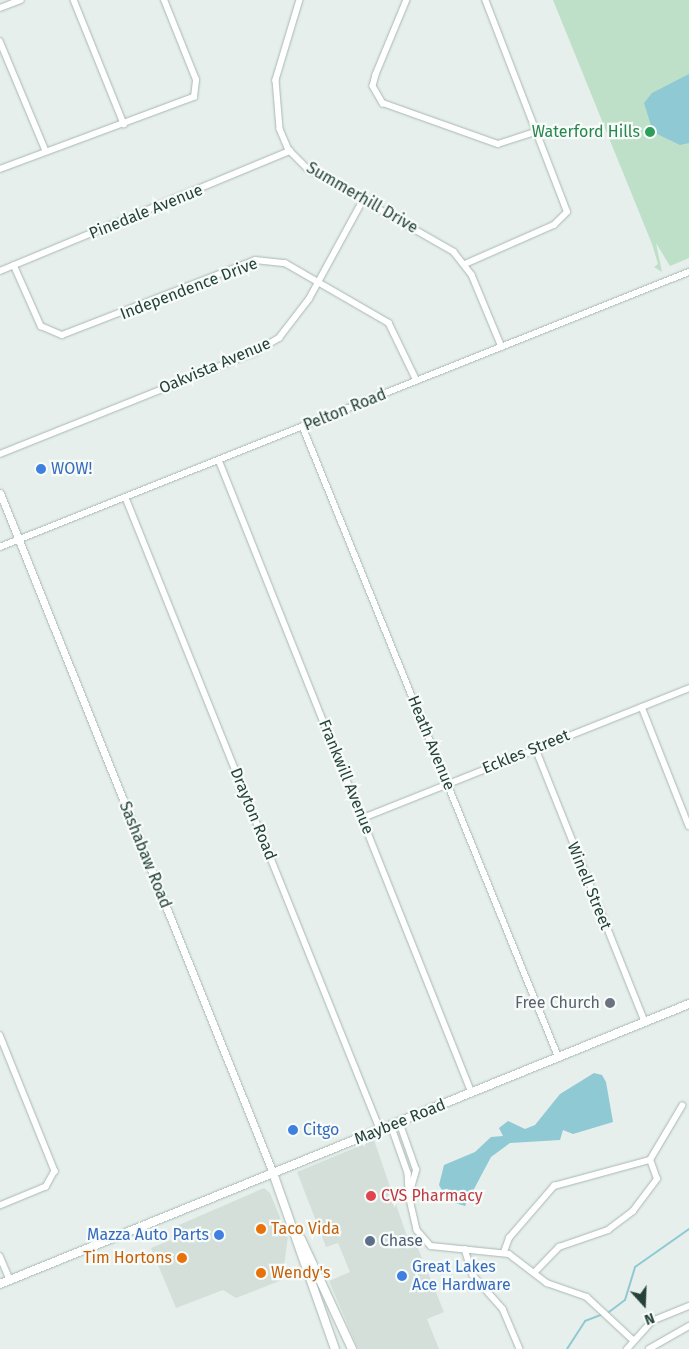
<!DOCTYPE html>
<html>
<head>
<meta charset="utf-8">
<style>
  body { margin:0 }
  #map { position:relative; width:689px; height:1349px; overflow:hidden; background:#e6efeb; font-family:"Fira Sans",sans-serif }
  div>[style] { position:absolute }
  .built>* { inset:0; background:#d4dfda }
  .green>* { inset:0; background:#bfe0c8 }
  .water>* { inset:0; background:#8ec9d4 }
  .stream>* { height:2px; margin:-1px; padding:0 1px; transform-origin:1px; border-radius:1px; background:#8ec9d4 }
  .roads { filter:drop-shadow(0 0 1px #a8b8b2) drop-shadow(0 0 1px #a8b8b2) }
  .minor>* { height:5.5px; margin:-2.75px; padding:0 2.75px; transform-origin:2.75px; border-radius:2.75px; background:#fff }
  .tertiary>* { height:7px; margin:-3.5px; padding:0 3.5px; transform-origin:3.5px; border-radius:3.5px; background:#fff }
  .secondary>* { height:8px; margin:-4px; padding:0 4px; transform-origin:4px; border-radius:4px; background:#fff }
  .dots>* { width:14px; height:14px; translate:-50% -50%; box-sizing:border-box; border:2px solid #f7fbf9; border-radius:50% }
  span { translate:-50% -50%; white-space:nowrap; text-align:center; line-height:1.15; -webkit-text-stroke:4.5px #f7fbf9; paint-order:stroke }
  .leisure-label { font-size:16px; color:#27864d }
  .right { translate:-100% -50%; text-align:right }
  .street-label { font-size:16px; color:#24423a }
  .shop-label { font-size:16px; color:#366cbe }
  .left { translate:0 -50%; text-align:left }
  .worship-label { font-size:16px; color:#5b616d }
  .health-label { font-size:16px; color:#be3a42 }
  .food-label { font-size:16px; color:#c56008 }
  .service-label { font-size:16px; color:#4e5e75 }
  .north { position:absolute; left:619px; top:1279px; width:50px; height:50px; -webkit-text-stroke:4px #f7fbf9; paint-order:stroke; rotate:160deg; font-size:14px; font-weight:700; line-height:20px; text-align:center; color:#24423a }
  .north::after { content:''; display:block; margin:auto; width:18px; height:22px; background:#24423a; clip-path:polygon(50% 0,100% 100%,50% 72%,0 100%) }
</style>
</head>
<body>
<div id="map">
  <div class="built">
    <div style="clip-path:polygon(374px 1140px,411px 1248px,417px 1246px,444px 1312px,427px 1319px,439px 1349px,358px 1349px,329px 1281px,350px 1272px,338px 1243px,326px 1247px,297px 1172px)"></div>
    <div style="clip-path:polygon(264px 1188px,270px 1193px,288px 1237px,282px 1280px,236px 1298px,223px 1290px,176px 1308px,151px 1248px,183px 1235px,179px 1225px)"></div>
  </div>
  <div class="green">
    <div style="clip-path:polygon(553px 0,689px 0,689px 258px,670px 266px,656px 243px,662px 272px,654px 267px,658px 264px,652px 244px)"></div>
  </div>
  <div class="water">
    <div style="clip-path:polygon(689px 74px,689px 143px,680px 145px,653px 132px,644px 103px,652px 93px)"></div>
    <div style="clip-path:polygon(594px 1073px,602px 1075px,606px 1082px,613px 1122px,573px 1134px,563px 1130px,560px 1140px,510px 1143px,491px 1157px,465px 1206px,448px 1201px,439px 1185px,444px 1165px,475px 1152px,491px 1137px,503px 1136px,499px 1128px,508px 1121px,525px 1129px,535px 1125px,560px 1094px)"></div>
  </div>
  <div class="stream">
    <div style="left:609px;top:1312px;width:20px;rotate:-37deg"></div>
    <div style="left:625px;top:1300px;width:34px;rotate:-73deg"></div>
    <div style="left:635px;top:1267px;width:66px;rotate:-35.1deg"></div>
    <div style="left:567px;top:1349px;width:33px;rotate:-57deg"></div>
    <div style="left:585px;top:1321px;width:17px;rotate:-21deg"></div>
  </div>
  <div class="roads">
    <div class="minor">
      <div style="left:74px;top:0;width:134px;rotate:68deg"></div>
      <div style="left:300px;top:0;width:84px;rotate:106.7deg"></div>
      <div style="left:276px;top:80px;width:49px;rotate:85.3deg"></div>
      <div style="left:280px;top:129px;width:23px;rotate:67deg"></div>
      <div style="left:289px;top:150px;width:25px;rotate:45deg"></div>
      <div style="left:307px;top:168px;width:169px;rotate:29.7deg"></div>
      <div style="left:454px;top:252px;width:29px;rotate:52deg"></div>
      <div style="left:472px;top:275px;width:78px;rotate:67.4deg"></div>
      <div style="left:407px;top:0;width:81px;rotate:112.5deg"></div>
      <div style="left:376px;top:75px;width:11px;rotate:105deg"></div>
      <div style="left:373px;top:86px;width:20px;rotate:60deg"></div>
      <div style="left:383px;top:103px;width:122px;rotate:19.6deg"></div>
      <div style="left:498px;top:144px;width:42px;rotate:-18deg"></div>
      <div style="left:0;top:8px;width:22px;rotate:-21deg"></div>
      <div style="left:0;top:41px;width:119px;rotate:67.3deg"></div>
      <div style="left:0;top:169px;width:207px;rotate:-20.4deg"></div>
      <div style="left:194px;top:97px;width:17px;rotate:-83deg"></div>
      <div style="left:196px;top:80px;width:86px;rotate:-111.8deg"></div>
      <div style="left:465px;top:264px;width:97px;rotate:-23.7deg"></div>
      <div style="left:554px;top:225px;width:18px;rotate:-45deg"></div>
      <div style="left:567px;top:212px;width:227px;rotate:-111.1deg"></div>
      <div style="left:14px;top:265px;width:67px;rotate:66.1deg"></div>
      <div style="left:41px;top:326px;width:23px;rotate:23deg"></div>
      <div style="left:62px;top:335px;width:207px;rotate:-21.2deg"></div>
      <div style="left:255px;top:260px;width:30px;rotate:6deg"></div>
      <div style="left:285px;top:263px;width:120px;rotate:30deg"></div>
      <div style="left:389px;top:323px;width:64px;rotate:64.2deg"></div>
      <div style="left:0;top:271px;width:314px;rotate:-22.5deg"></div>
      <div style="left:303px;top:427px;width:681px;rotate:67.92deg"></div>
      <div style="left:0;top:454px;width:275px;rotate:-21.8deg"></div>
      <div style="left:255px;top:352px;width:28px;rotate:-30deg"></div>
      <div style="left:279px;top:338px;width:49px;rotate:-52.4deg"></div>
      <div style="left:309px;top:299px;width:113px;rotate:-61.4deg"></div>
      <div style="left:219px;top:460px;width:682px;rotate:68.21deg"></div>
      <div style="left:126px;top:498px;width:680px;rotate:68.07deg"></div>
      <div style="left:0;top:547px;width:742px;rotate:-21.76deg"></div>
      <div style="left:642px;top:707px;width:128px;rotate:68.4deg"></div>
      <div style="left:536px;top:749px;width:294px;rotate:68.2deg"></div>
      <div style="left:363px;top:818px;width:351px;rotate:-21.7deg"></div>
      <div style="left:0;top:1035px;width:147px;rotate:68deg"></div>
      <div style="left:55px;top:1171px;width:18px;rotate:119deg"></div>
      <div style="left:46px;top:1187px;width:50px;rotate:157.6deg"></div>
      <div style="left:391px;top:1125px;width:51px;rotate:70.5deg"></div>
      <div style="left:408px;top:1173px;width:22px;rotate:87deg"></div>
      <div style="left:409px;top:1195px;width:26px;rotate:-74deg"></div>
      <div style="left:416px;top:1170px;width:51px;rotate:-109.5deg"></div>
      <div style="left:409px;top:1195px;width:36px;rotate:77deg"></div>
      <div style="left:417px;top:1230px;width:21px;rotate:49deg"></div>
      <div style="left:431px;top:1246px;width:78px;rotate:5.9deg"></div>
      <div style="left:509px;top:1254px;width:48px;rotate:37.3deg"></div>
      <div style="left:547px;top:1283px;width:42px;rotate:19.3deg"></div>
      <div style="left:587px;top:1297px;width:62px;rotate:43deg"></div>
      <div style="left:465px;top:1249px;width:27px;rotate:73deg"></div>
      <div style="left:473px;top:1275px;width:45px;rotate:48.6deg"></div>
      <div style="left:503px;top:1309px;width:43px;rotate:67deg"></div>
      <div style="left:504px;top:1252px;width:15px;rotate:-70deg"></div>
      <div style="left:509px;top:1238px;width:69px;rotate:-49.1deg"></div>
      <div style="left:554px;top:1186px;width:99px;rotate:-15.2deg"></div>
      <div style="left:650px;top:1160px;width:63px;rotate:-59.3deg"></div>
      <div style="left:0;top:1256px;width:26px;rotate:67deg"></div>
      <div style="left:534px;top:1273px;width:36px;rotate:-46deg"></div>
      <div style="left:559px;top:1247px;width:52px;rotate:-19.1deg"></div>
      <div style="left:608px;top:1230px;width:31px;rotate:-37deg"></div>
      <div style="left:633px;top:1211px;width:40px;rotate:-53deg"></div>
      <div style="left:657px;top:1179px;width:20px;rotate:-110deg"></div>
      <div style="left:627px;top:1349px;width:38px;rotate:-48deg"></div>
      <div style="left:652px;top:1321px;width:40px;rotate:-22deg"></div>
      <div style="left:649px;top:1349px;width:46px;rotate:-29.9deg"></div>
    </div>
    <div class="tertiary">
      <div style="left:0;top:493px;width:733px;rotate:68.13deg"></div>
    </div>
    <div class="secondary">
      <div style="left:273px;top:1173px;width:187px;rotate:70.6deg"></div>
      <div style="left:301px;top:1239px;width:121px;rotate:65.1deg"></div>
      <div style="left:0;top:1284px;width:744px;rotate:-22.12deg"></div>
    </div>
  </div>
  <div class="dots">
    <div style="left:650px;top:132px;background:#2e9e5b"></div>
    <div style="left:41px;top:469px;background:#3f7fe0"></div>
    <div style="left:610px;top:1003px;background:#6b7280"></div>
    <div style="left:293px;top:1130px;background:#3f7fe0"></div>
    <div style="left:371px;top:1196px;background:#e0444e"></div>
    <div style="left:261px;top:1229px;background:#e8710a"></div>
    <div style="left:219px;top:1235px;background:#3f7fe0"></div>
    <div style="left:370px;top:1241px;background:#5c6f8a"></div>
    <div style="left:182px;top:1258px;background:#e8710a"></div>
    <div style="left:261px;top:1273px;background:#e8710a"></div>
    <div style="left:402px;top:1276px;background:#3f7fe0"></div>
  </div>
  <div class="leisure-label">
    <span class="right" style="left:640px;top:132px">Waterford Hills</span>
  </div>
  <div class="street-label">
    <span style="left:362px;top:198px;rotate:30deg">Summerhill Drive</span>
    <span style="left:146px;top:212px;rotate:-22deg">Pinedale Avenue</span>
    <span style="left:189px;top:289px;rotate:-21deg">Independence Drive</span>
    <span style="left:215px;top:366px;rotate:-23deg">Oakvista Avenue</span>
    <span style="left:345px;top:410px;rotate:-22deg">Pelton Road</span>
    <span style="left:431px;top:743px;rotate:68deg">Heath Avenue</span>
    <span style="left:526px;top:752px;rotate:-22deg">Eckles Street</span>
    <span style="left:346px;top:777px;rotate:68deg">Frankwill Avenue</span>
    <span style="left:253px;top:814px;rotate:68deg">Drayton Road</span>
    <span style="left:145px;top:855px;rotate:68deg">Sashabaw Road</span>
    <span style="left:589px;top:886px;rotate:68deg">Winell Street</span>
    <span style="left:400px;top:1122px;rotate:-22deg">Maybee Road</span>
  </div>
  <div class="shop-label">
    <span class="left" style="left:51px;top:469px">WOW!</span>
    <span class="left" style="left:303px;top:1130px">Citgo</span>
    <span class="right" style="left:209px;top:1235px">Mazza Auto Parts</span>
    <span class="left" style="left:412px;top:1276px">Great Lakes<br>Ace Hardware</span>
  </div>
  <div class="worship-label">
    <span class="right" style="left:600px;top:1003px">Free Church</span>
  </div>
  <div class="health-label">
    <span class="left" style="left:381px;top:1196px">CVS Pharmacy</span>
  </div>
  <div class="food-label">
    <span class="left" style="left:271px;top:1229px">Taco Vida</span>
    <span class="right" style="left:172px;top:1258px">Tim Hortons</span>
    <span class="left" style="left:271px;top:1273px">Wendy's</span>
  </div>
  <div class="service-label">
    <span class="left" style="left:380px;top:1241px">Chase</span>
  </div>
  <div class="north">N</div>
</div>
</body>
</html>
